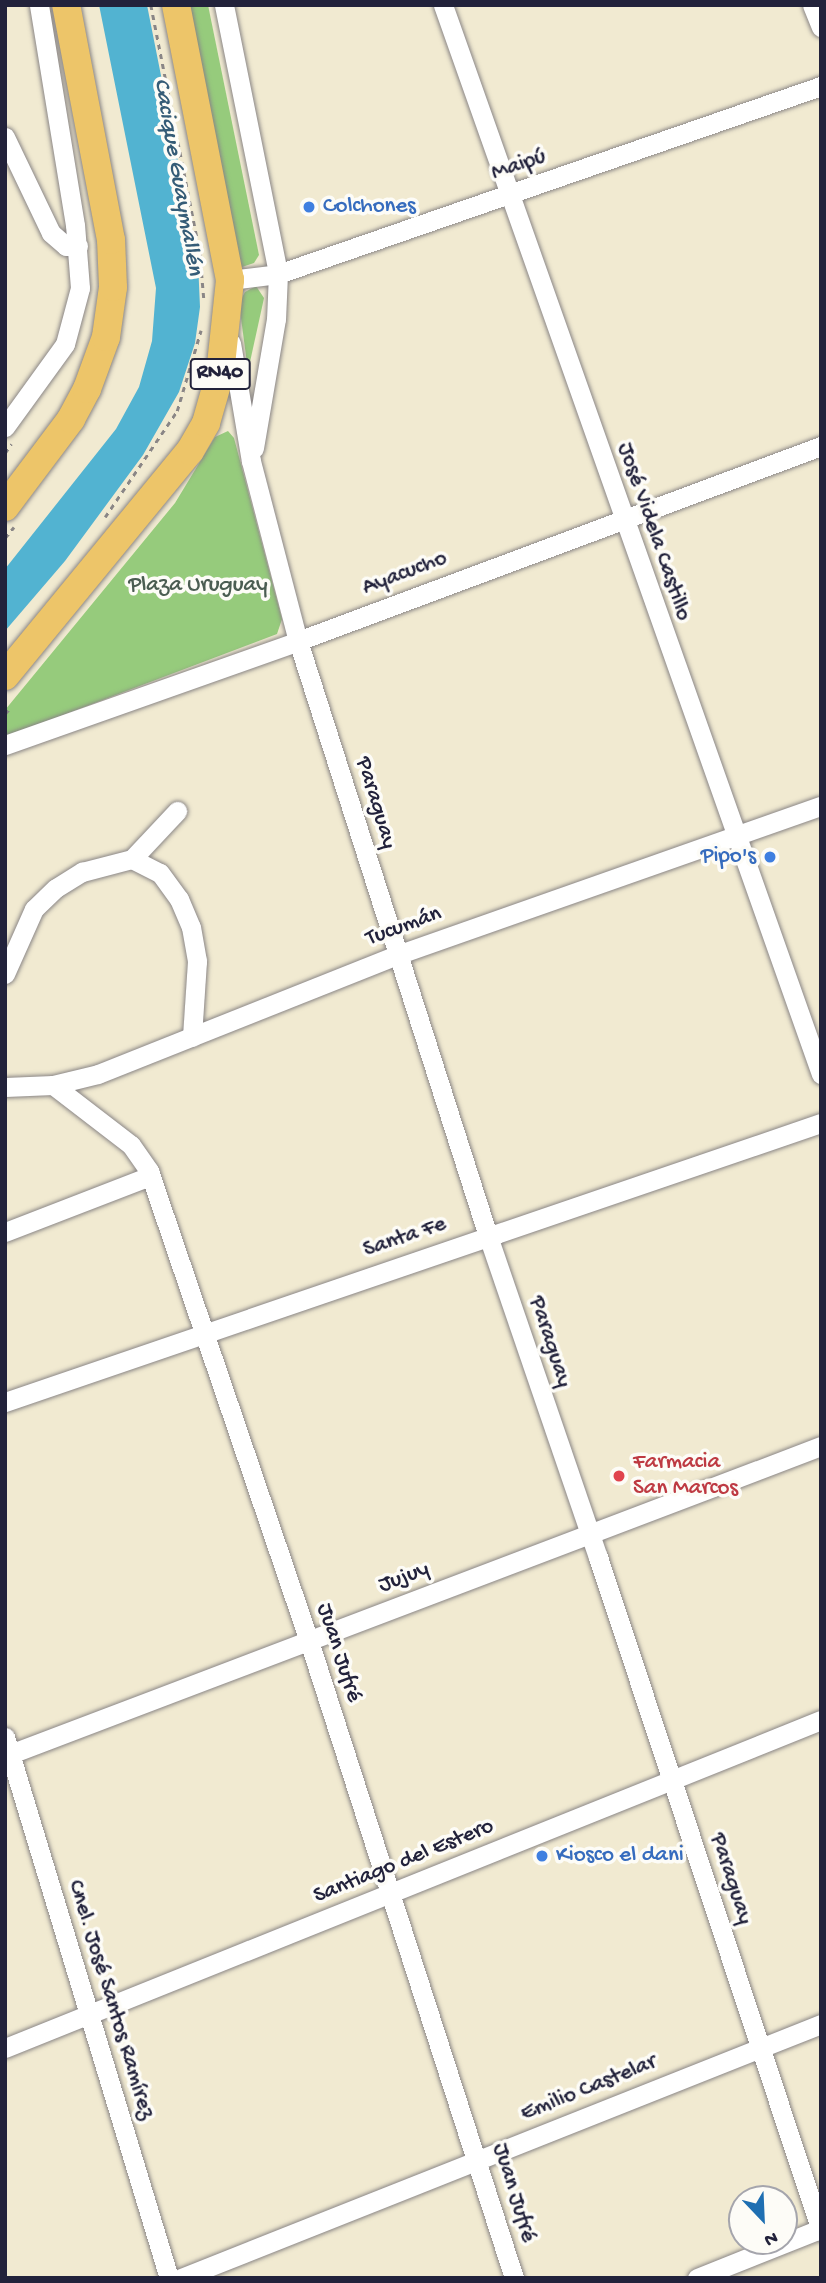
<!DOCTYPE html>
<html>
<head>
<meta charset="utf-8">
<style>
  body { margin:0 }
  #map { position:relative; width:826px; height:2283px; overflow:hidden; background:#f1ead1; font-family:"Gochi Hand",sans-serif }
  div>[style] { position:absolute }
  .green>* { inset:0; background:#96cb7c }
  .water>* { inset:0; background:#52b3d1 }
  .path>* { height:2.5px; margin-top:-1.25px; transform-origin:0; background:repeating-linear-gradient(90deg,#8a8686 0 5px,transparent 0 10px) }
  .roads { filter:drop-shadow(0 0 2px #8a8686) drop-shadow(0 0 2px #8a8686) }
  .minor>* { height:19px; margin:-9.5px; padding:0 9.5px; transform-origin:9.5px; border-radius:9.5px; background:#fff }
  .highway>* { height:28px; margin:-14px; padding:0 14px; transform-origin:14px; border-radius:14px; background:#edc569 }
  .dots>* { width:19px; height:19px; translate:-50% -50%; box-sizing:border-box; border:4px solid #fdfcf7; border-radius:50% }
  span { translate:-50% -50%; white-space:nowrap; text-align:center; line-height:1.15; -webkit-text-stroke:7px #fdfcf7; paint-order:stroke }
  .shield-label span { padding:2px 5px; background:#fdfcf7; border:2px solid; border-radius:5px; -webkit-text-stroke-width:0 }
  .shield-label { font-size:21px; color:#22223b; font-weight:700 }
  .street-label { font-size:23px; color:#22223b }
  .shop-label { font-size:23px; color:#366cbe }
  .left { translate:0 -50%; text-align:left }
  .right { translate:-100% -50%; text-align:right }
  .park-label { font-size:23px; color:#4b5d52 }
  .health-label { font-size:23px; color:#be3a42 }
  .water-label { font-size:24px; color:#355c77; font-style:italic }
  .frame { position:absolute; inset:0; border:7px solid #22223b; pointer-events:none }
  .north { position:absolute; left:728px; top:2185px; width:70px; height:70px; box-sizing:border-box; background:#fdfcf7; border:2px solid #a5a5ac; border-radius:50%; rotate:157deg; font-size:19px; font-weight:700; line-height:28px; text-align:center; color:#22223b }
  .north::after { content:''; display:block; margin:auto; width:24px; height:32px; background:#1f6fb2; clip-path:polygon(50% 0,100% 100%,50% 72%,0 100%) }
</style>
</head>
<body>
<div id="map">
  <div class="green">
    <div style="clip-path:polygon(186px 5px,208px 5px,259px 255px,254px 263px,242px 267px,234px 261px)"></div>
    <div style="clip-path:polygon(256px 286px,264px 298px,248px 371px,239px 303px,245px 292px)"></div>
    <div style="clip-path:polygon(228px 431px,234px 438px,282px 619px,277px 634px,5px 737px,5px 710px,175px 503px,215px 437px)"></div>
  </div>
  <div class="water">
    <div style="clip-path:polygon(99px 5px,147px 5px,198px 262px,200px 307px,195px 343px,179px 392px,143px 455px,65px 561px,5px 631px,5px 569px,116px 429px,139px 387px,152px 341px,156px 288px)"></div>
  </div>
  <div class="path">
    <div style="left:151px;top:5px;width:253px;rotate:78.8deg"></div>
    <div style="left:200px;top:253px;width:46px;rotate:85deg"></div>
    <div style="left:5px;top:453px;width:11px;rotate:-56deg"></div>
    <div style="left:105px;top:517px;width:128px;rotate:-55.8deg"></div>
    <div style="left:177px;top:411px;width:84px;rotate:-73.5deg"></div>
    <div style="left:5px;top:538px;width:14px;rotate:-51deg"></div>
    <div style="left:5px;top:714px;width:6px;rotate:-51deg"></div>
  </div>
  <div class="roads">
    <div class="minor">
      <div style="left:224px;top:5px;width:274px;rotate:78.6deg"></div>
      <div style="left:278px;top:274px;width:45px;rotate:92.5deg"></div>
      <div style="left:276px;top:319px;width:131px;rotate:99.7deg"></div>
      <div style="left:443px;top:5px;width:1134px;rotate:70.53deg"></div>
      <div style="left:812px;top:5px;width:24px;rotate:68deg"></div>
      <div style="left:5px;top:137px;width:106px;rotate:64.4deg"></div>
      <div style="left:51px;top:233px;width:20px;rotate:41deg"></div>
      <div style="left:66px;top:246px;width:12px"></div>
      <div style="left:230px;top:280px;width:48px;rotate:-7.1deg"></div>
      <div style="left:278px;top:274px;width:575px;rotate:-19.1deg"></div>
      <div style="left:231px;top:343px;width:120px;rotate:80.4deg"></div>
      <div style="left:251px;top:461px;width:186px;rotate:75.4deg"></div>
      <div style="left:298px;top:641px;width:625px;rotate:72.29deg"></div>
      <div style="left:488px;top:1236px;width:339px;rotate:71.1deg"></div>
      <div style="left:598px;top:1557px;width:710px;rotate:71.69deg"></div>
      <div style="left:5px;top:427px;width:102px;rotate:-54.1deg"></div>
      <div style="left:65px;top:344px;width:58px;rotate:-75deg"></div>
      <div style="left:80px;top:288px;width:63px;rotate:-94.5deg"></div>
      <div style="left:75px;top:225px;width:223px;rotate:-99.3deg"></div>
      <div style="left:5px;top:745px;width:311px;rotate:-19.5deg"></div>
      <div style="left:298px;top:641px;width:558px;rotate:-20.45deg"></div>
      <div style="left:132px;top:859px;width:66px;rotate:-46.8deg"></div>
      <div style="left:5px;top:974px;width:71px;rotate:-66deg"></div>
      <div style="left:34px;top:909px;width:30px;rotate:-44deg"></div>
      <div style="left:56px;top:888px;width:31px;rotate:-32deg"></div>
      <div style="left:82px;top:872px;width:52px;rotate:-14.6deg"></div>
      <div style="left:132px;top:859px;width:31px;rotate:27deg"></div>
      <div style="left:160px;top:873px;width:32px;rotate:54deg"></div>
      <div style="left:179px;top:899px;width:30px;rotate:67deg"></div>
      <div style="left:191px;top:927px;width:35px;rotate:80deg"></div>
      <div style="left:197px;top:961px;width:76px;rotate:93.8deg"></div>
      <div style="left:53px;top:1085px;width:98px;rotate:37.6deg"></div>
      <div style="left:131px;top:1145px;width:32px;rotate:55deg"></div>
      <div style="left:149px;top:1171px;width:496px;rotate:71.2deg"></div>
      <div style="left:309px;top:1641px;width:669px;rotate:72.16deg"></div>
      <div style="left:5px;top:1087px;width:48px;rotate:-2.4deg"></div>
      <div style="left:53px;top:1085px;width:46px;rotate:-13.7deg"></div>
      <div style="left:98px;top:1074px;width:322px;rotate:-21.7deg"></div>
      <div style="left:397px;top:955px;width:449px;rotate:-19.4deg"></div>
      <div style="left:5px;top:1232px;width:155px;rotate:-21.1deg"></div>
      <div style="left:5px;top:1402px;width:862px;rotate:-18.88deg"></div>
      <div style="left:5px;top:1737px;width:565px;rotate:73.14deg"></div>
      <div style="left:5px;top:1756px;width:873px;rotate:-20.8deg"></div>
      <div style="left:5px;top:2048px;width:879px;rotate:-21.9deg"></div>
      <div style="left:181px;top:2278px;width:689px;rotate:-21.65deg"></div>
      <div style="left:697px;top:2278px;width:132px;rotate:-21.7deg"></div>
    </div>
    <div class="highway">
      <div style="left:5px;top:507px;width:110px;rotate:-53.1deg"></div>
      <div style="left:71px;top:419px;width:34px;rotate:-62deg"></div>
      <div style="left:87px;top:389px;width:55px;rotate:-69.9deg"></div>
      <div style="left:106px;top:337px;width:50px;rotate:-82deg"></div>
      <div style="left:113px;top:287px;width:47px;rotate:-92.4deg"></div>
      <div style="left:111px;top:240px;width:239px;rotate:-100.8deg"></div>
      <div style="left:5px;top:676px;width:291px;rotate:-50.6deg"></div>
      <div style="left:190px;top:451px;width:32px;rotate:-60deg"></div>
      <div style="left:206px;top:423px;width:51px;rotate:-74.1deg"></div>
      <div style="left:220px;top:374px;width:95px;rotate:-83.9deg"></div>
      <div style="left:230px;top:280px;width:280px;rotate:-101.1deg"></div>
    </div>
  </div>
  <div class="dots">
    <div style="left:309px;top:207px;background:#3f7fe0"></div>
    <div style="left:770px;top:857px;background:#3f7fe0"></div>
    <div style="left:619px;top:1476px;background:#e0444e"></div>
    <div style="left:542px;top:1856px;background:#3f7fe0"></div>
  </div>
  <div class="shield-label">
    <span style="left:220px;top:374px">RN40</span>
  </div>
  <div class="street-label">
    <span style="left:519px;top:166px;rotate:-19deg">Maipú</span>
    <span style="left:653px;top:532px;rotate:71deg">José Videla Castillo</span>
    <span style="left:405px;top:574px;rotate:-21deg">Ayacucho</span>
    <span style="left:375px;top:803px;rotate:73deg">Paraguay</span>
    <span style="left:404px;top:927px;rotate:-20deg">Tucumán</span>
    <span style="left:405px;top:1238px;rotate:-19deg">Santa Fe</span>
    <span style="left:549px;top:1342px;rotate:72deg">Paraguay</span>
    <span style="left:404px;top:1578px;rotate:-21deg">Jujuy</span>
    <span style="left:338px;top:1653px;rotate:72deg">Juan Jufré</span>
    <span style="left:404px;top:1862px;rotate:-22deg">Santiago del Estero</span>
    <span style="left:730px;top:1879px;rotate:72deg">Paraguay</span>
    <span style="left:110px;top:2000px;rotate:73deg">Cnel. José Santos Ramírez</span>
    <span style="left:589px;top:2089px;rotate:-22deg">Emilio Castelar</span>
    <span style="left:513px;top:2193px;rotate:73deg">Juan Jufré</span>
  </div>
  <div class="shop-label">
    <span class="left" style="left:323px;top:207px">Colchones</span>
    <span class="right" style="left:756px;top:857px">Pipo's</span>
    <span class="left" style="left:556px;top:1856px">Kiosco el dani</span>
  </div>
  <div class="park-label">
    <span style="left:198px;top:586px">Plaza Uruguay</span>
  </div>
  <div class="health-label">
    <span class="left" style="left:633px;top:1476px">Farmacia<br>San Marcos</span>
  </div>
  <div class="water-label">
    <span style="left:177px;top:177px;rotate:80deg">Cacique Guaymallén</span>
  </div>
  <div class="frame"></div>
  <div class="north">N</div>
</div>
</body>
</html>
